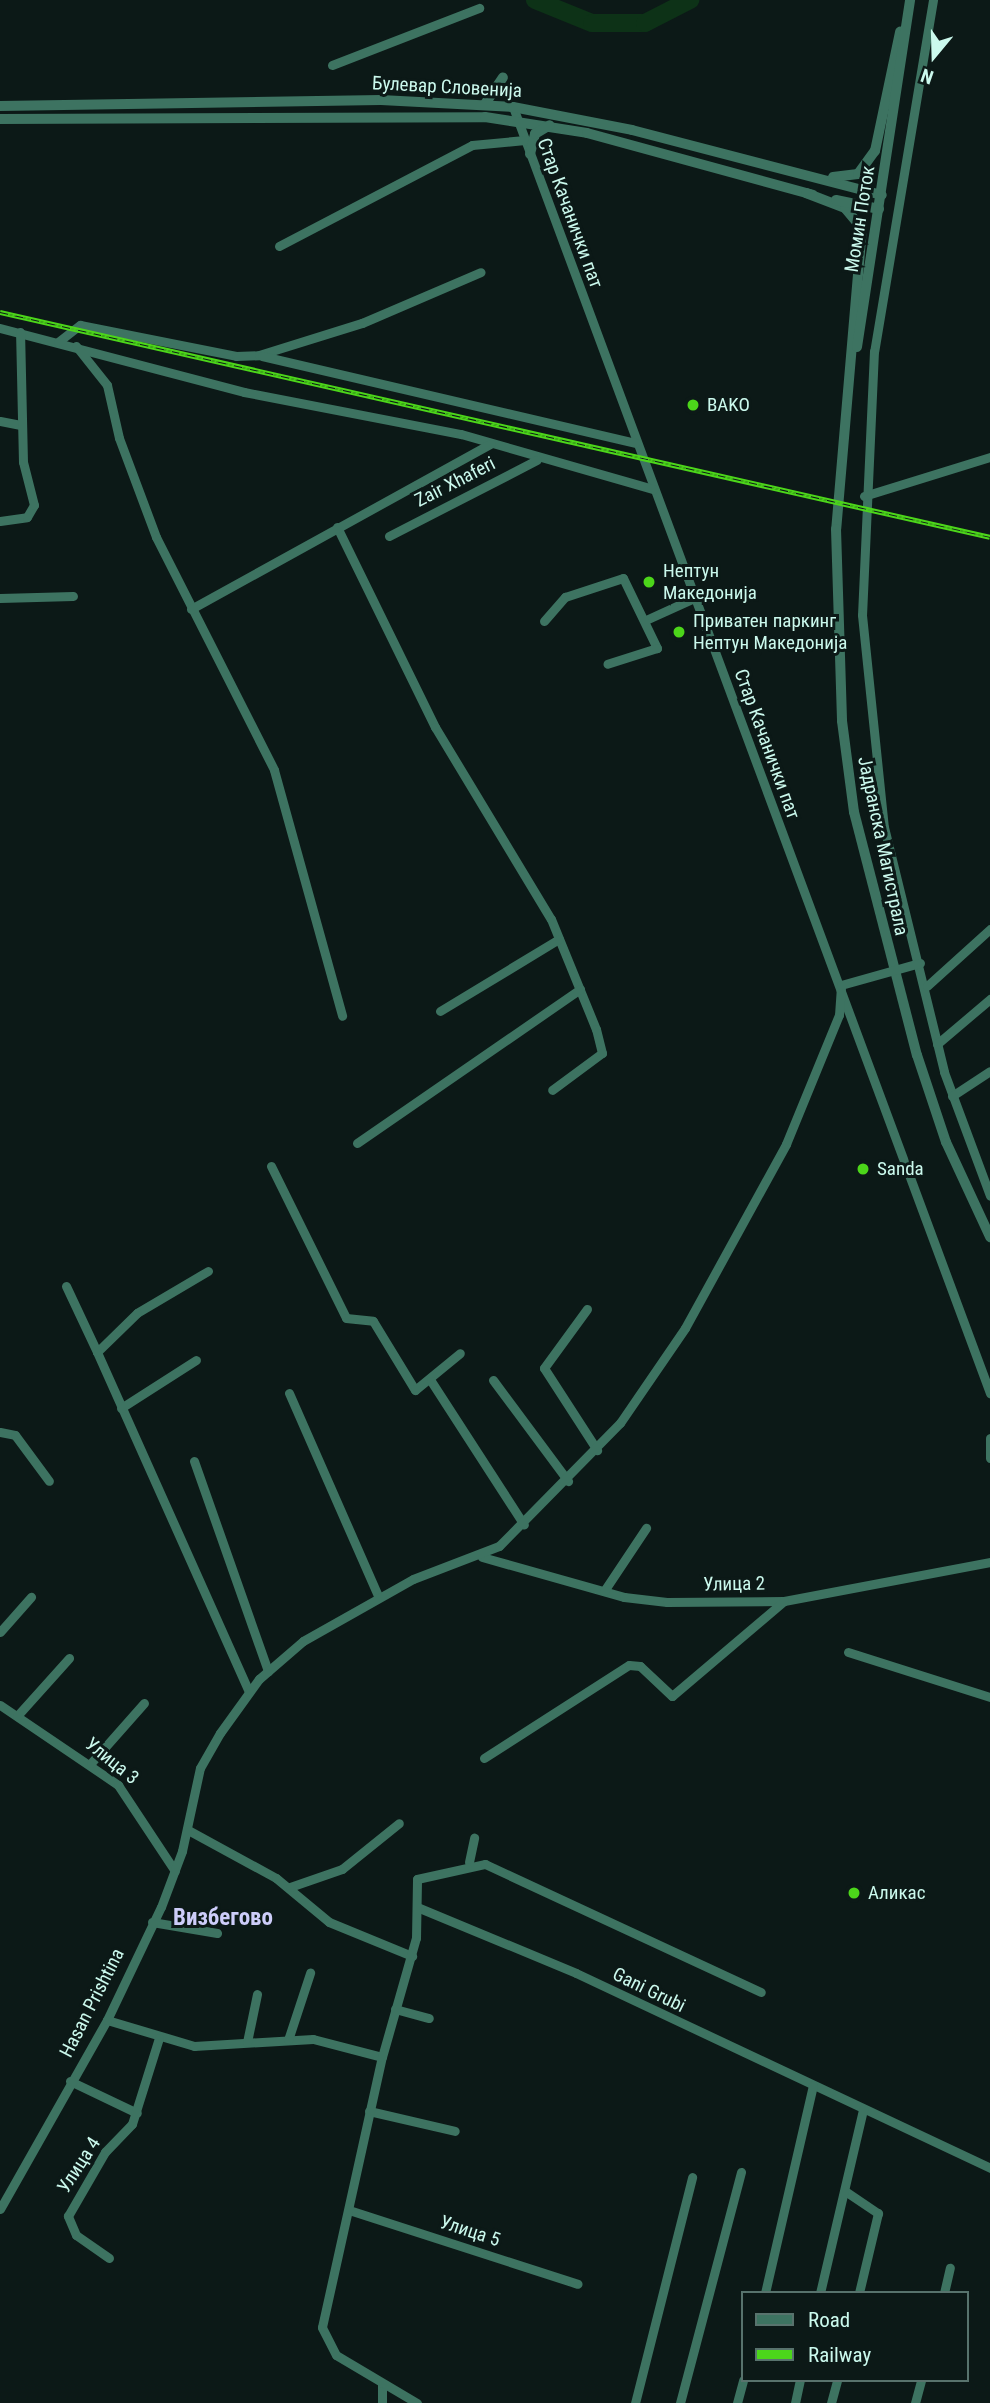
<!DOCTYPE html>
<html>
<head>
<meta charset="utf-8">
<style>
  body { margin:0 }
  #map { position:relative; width:990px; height:2403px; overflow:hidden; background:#0c1917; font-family:"Roboto Condensed",sans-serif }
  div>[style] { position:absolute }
  .river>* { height:18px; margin:-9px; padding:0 9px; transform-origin:9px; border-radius:9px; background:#0d3217 }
  .minor>* { height:9px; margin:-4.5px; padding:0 4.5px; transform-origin:4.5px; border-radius:4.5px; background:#3d7361 }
  .tertiary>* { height:10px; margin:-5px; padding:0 5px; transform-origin:5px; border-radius:5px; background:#3d7361 }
  .rail>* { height:5px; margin-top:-2.5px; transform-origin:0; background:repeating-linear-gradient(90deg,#0c1917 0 8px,#4cd61a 0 16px); box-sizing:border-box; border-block:2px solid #4cd61a }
  .minor-bridge>* { height:9px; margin:-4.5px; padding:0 4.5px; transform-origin:4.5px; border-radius:4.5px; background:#3d7361 }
  .dots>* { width:19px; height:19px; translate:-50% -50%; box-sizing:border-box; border:4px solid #0c1917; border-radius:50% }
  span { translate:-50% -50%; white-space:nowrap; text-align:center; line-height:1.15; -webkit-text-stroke:6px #0c1917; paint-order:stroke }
  .street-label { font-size:19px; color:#cbf9ed }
  .poi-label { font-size:19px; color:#cbf9ed }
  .left { translate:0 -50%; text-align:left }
  .quarter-label { font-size:23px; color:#cdcdf9; font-weight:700 }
  .legend { position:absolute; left:741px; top:2291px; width:228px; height:91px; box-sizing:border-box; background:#0c1917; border:2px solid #58736d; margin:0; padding:9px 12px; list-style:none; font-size:21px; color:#cbf9ed }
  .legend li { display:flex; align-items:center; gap:14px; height:35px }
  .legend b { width:35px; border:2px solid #58736d }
  .north { position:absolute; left:899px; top:21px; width:70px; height:70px; -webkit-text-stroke:5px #0c1917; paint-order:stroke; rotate:199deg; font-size:19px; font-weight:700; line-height:28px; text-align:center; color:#cbf9ed }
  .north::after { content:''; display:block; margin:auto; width:24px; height:32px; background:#cbf9ed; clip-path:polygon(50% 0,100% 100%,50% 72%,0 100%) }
</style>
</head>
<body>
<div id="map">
  <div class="river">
    <div style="left:535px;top:0;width:61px;rotate:22deg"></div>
    <div style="left:592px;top:23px;width:53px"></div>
    <div style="left:645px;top:23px;width:51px;rotate:-27.1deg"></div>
  </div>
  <div class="minor">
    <div style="left:933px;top:0;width:356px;rotate:99.5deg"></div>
    <div style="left:874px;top:351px;width:264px;rotate:92.6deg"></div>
    <div style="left:862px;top:615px;width:213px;rotate:84.1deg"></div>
    <div style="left:884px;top:827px;width:252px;rotate:76.2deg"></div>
    <div style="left:944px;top:1072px;width:132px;rotate:69.6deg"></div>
    <div style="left:332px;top:65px;width:158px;rotate:-21.2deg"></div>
    <div style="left:513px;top:107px;width:1372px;rotate:69.65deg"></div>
    <div style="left:279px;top:246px;width:218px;rotate:-27.6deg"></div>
    <div style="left:472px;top:145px;width:53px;rotate:-5.4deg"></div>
    <div style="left:0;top:328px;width:252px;rotate:14.7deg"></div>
    <div style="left:244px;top:392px;width:221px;rotate:11deg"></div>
    <div style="left:461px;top:434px;width:200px;rotate:16deg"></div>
    <div style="left:58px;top:342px;width:28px;rotate:-38deg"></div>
    <div style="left:80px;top:325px;width:159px;rotate:11.2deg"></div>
    <div style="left:236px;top:356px;width:23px;rotate:-2deg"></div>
    <div style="left:259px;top:355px;width:108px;rotate:-17.3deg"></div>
    <div style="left:362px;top:323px;width:129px;rotate:-23.2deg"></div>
    <div style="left:76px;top:346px;width:50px;rotate:51.5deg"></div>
    <div style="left:107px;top:385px;width:54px;rotate:77.2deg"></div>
    <div style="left:119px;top:438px;width:106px;rotate:69.5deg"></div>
    <div style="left:156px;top:537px;width:261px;rotate:63.1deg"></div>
    <div style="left:274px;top:770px;width:255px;rotate:74.5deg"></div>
    <div style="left:262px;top:356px;width:383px;rotate:13.1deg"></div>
    <div style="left:0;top:421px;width:21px;rotate:11deg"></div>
    <div style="left:864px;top:496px;width:132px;rotate:-17.2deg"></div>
    <div style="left:0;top:521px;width:27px;rotate:-8deg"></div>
    <div style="left:27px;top:517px;width:14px;rotate:-60deg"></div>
    <div style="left:34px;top:505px;width:44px;rotate:-104.3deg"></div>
    <div style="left:23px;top:462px;width:130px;rotate:-91.3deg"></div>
    <div style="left:337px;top:527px;width:223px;rotate:63.9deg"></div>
    <div style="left:435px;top:727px;width:224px;rotate:58.9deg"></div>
    <div style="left:551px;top:919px;width:119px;rotate:67.8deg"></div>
    <div style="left:596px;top:1029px;width:25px;rotate:76deg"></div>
    <div style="left:602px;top:1053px;width:62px;rotate:143.5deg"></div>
    <div style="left:389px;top:536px;width:166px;rotate:-27.2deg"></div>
    <div style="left:0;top:598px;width:73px;rotate:-1.6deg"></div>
    <div style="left:191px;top:609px;width:342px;rotate:-28.9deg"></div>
    <div style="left:648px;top:619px;width:51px;rotate:-24.5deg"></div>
    <div style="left:544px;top:621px;width:32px;rotate:-49deg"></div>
    <div style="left:565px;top:597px;width:61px;rotate:-18.1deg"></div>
    <div style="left:623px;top:578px;width:78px;rotate:64.1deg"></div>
    <div style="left:657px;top:648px;width:52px;rotate:162.3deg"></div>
    <div style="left:927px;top:986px;width:85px;rotate:-42.1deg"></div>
    <div style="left:440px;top:1011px;width:139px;rotate:-31.2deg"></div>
    <div style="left:937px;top:1044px;width:70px;rotate:-40.3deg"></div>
    <div style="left:952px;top:1096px;width:45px;rotate:-33.3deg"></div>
    <div style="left:357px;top:1143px;width:271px;rotate:-34.6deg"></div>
    <div style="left:271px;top:1166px;width:169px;rotate:63.7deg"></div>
    <div style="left:346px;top:1318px;width:27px;rotate:6deg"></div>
    <div style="left:373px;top:1321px;width:81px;rotate:58.7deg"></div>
    <div style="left:415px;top:1390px;width:58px;rotate:-39.4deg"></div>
    <div style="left:208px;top:1271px;width:82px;rotate:149.4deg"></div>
    <div style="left:137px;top:1313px;width:56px;rotate:135.7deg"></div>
    <div style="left:97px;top:1352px;width:372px;rotate:65.9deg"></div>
    <div style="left:66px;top:1286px;width:73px;rotate:64.8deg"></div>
    <div style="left:587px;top:1309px;width:73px;rotate:126.1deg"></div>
    <div style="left:544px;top:1368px;width:98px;rotate:57.1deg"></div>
    <div style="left:493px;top:1380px;width:126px;rotate:53.4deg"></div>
    <div style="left:431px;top:1381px;width:171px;rotate:57.1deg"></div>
    <div style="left:289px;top:1393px;width:222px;rotate:66.3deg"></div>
    <div style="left:121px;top:1408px;width:89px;rotate:-32.6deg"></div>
    <div style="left:0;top:1432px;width:15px;rotate:11deg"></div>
    <div style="left:15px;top:1435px;width:57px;rotate:53.5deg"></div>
    <div style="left:990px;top:1438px;width:20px;rotate:90deg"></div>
    <div style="left:194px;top:1461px;width:223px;rotate:70.6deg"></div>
    <div style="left:482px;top:1557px;width:148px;rotate:15.7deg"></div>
    <div style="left:624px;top:1597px;width:43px;rotate:6.6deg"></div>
    <div style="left:667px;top:1602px;width:117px;rotate:-0.5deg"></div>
    <div style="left:784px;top:1601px;width:210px;rotate:-10.7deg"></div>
    <div style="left:604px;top:1591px;width:76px;rotate:-56.3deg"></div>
    <div style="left:0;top:1632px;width:47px;rotate:-48.5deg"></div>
    <div style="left:848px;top:1652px;width:149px;rotate:17.6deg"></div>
    <div style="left:0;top:1705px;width:143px;rotate:34.1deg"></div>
    <div style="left:118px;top:1785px;width:103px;rotate:56.5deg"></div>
    <div style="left:17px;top:1716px;width:78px;rotate:-48.1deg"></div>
    <div style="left:484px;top:1758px;width:172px;rotate:-32.7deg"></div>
    <div style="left:629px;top:1665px;width:11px;rotate:5deg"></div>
    <div style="left:640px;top:1666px;width:44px;rotate:43.2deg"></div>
    <div style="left:672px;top:1696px;width:147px;rotate:-40.3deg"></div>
    <div style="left:91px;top:1763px;width:80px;rotate:-48.5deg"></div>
    <div style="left:188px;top:1830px;width:100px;rotate:28.6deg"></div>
    <div style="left:276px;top:1878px;width:69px;rotate:39.7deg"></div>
    <div style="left:329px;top:1922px;width:90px;rotate:22.3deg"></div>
    <div style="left:469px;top:1862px;width:25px;rotate:-78deg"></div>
    <div style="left:290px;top:1887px;width:55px;rotate:-19.1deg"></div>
    <div style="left:342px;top:1869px;width:73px;rotate:-38.9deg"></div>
    <div style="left:417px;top:1907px;width:172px;rotate:22.5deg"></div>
    <div style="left:576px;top:1973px;width:458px;rotate:25.2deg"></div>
    <div style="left:152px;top:1922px;width:66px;rotate:9.6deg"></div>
    <div style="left:395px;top:2009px;width:35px;rotate:15deg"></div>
    <div style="left:107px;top:2020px;width:91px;rotate:16.6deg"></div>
    <div style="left:194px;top:2046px;width:119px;rotate:-3.4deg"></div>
    <div style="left:313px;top:2039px;width:71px;rotate:14.6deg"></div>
    <div style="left:288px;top:2040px;width:71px;rotate:-71.8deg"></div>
    <div style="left:247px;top:2042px;width:49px;rotate:-78.2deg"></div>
    <div style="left:70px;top:2081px;width:74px;rotate:25.5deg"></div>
    <div style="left:369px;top:2111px;width:88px;rotate:13.1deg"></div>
    <div style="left:845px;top:2191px;width:40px;rotate:34deg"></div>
    <div style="left:878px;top:2213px;width:82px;rotate:103.4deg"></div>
    <div style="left:0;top:2209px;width:217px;rotate:-60.5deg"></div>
    <div style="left:107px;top:2020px;width:125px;rotate:-64.5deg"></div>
    <div style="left:161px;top:1907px;width:60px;rotate:-69.4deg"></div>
    <div style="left:182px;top:1851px;width:85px;rotate:-77.8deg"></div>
    <div style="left:200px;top:1768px;width:40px;rotate:-60.3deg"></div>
    <div style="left:220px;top:1733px;width:67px;rotate:-54.2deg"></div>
    <div style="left:259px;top:1679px;width:58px;rotate:-40.8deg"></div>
    <div style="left:303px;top:1641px;width:126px;rotate:-29.4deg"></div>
    <div style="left:413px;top:1579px;width:92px;rotate:-21deg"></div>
    <div style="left:499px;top:1546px;width:173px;rotate:-45.5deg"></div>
    <div style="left:620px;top:1423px;width:115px;rotate:-55.6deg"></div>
    <div style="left:685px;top:1328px;width:210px;rotate:-61.2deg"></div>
    <div style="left:786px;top:1144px;width:139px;rotate:-67.7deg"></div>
    <div style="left:839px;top:1015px;width:30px;rotate:-86deg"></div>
    <div style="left:352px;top:2211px;width:237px;rotate:17.9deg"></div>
    <div style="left:109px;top:2258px;width:40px;rotate:-145.1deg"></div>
    <div style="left:76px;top:2235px;width:21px;rotate:-113deg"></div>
    <div style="left:68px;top:2216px;width:74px;rotate:-60deg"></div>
    <div style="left:105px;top:2152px;width:39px;rotate:-46deg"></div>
    <div style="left:132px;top:2124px;width:90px;rotate:-72.6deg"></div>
    <div style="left:765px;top:2293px;width:213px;rotate:-77deg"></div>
    <div style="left:820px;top:2293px;width:189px;rotate:-76.8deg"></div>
    <div style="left:944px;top:2293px;width:26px;rotate:-77deg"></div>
    <div style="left:382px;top:2384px;width:19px;rotate:90deg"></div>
    <div style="left:417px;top:2403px;width:94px;rotate:-149.3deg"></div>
    <div style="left:336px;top:2355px;width:31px;rotate:-117deg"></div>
    <div style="left:322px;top:2327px;width:277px;rotate:-77.5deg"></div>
    <div style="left:382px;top:2057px;width:124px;rotate:-74.1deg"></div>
    <div style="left:416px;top:1938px;width:59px;rotate:-89deg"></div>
    <div style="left:417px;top:1879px;width:70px;rotate:-12.4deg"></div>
    <div style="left:485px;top:1864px;width:304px;rotate:24.9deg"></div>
    <div style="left:635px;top:2403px;width:233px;rotate:-75.8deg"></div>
    <div style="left:680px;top:2403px;width:239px;rotate:-75.2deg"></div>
    <div style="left:737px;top:2403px;width:24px;rotate:-75deg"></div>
    <div style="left:795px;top:2403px;width:24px;rotate:-78deg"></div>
    <div style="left:831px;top:2403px;width:24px;rotate:-75deg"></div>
    <div style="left:915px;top:2403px;width:24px;rotate:-75deg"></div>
  </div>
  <div class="tertiary">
    <div style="left:485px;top:104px;width:32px;rotate:-56deg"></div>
    <div style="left:0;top:106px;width:381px;rotate:-0.9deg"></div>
    <div style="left:381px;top:100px;width:132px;rotate:3deg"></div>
    <div style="left:513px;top:107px;width:121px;rotate:10.9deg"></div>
    <div style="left:632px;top:130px;width:258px;rotate:14.6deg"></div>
    <div style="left:0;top:119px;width:485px;rotate:-0.2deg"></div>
    <div style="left:485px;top:117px;width:103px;rotate:8.9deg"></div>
    <div style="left:587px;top:133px;width:234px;rotate:15.3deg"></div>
    <div style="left:530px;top:154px;width:21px;rotate:-76deg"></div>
    <div style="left:535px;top:134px;width:17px;rotate:-31deg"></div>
    <div style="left:833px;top:177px;width:25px;rotate:-7deg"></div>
    <div style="left:858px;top:174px;width:29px;rotate:-54deg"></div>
    <div style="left:875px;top:151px;width:122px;rotate:-78.1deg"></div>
    <div style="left:806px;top:193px;width:42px;rotate:21deg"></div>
    <div style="left:845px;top:208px;width:26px;rotate:50deg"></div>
    <div style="left:862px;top:228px;width:302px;rotate:94.9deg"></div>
    <div style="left:836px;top:529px;width:192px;rotate:88.2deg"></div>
    <div style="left:842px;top:721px;width:92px;rotate:82.5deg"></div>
    <div style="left:854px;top:812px;width:251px;rotate:75.5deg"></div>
    <div style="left:917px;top:1055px;width:92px;rotate:71.6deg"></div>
    <div style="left:946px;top:1142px;width:105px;rotate:65.1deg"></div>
    <div style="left:836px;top:200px;width:44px;rotate:11.8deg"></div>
    <div style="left:857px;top:347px;width:351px;rotate:-81.3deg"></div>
  </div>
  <div class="rail">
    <div style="left:0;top:312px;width:1015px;rotate:12.8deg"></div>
  </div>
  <div class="minor-bridge">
    <div style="left:841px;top:985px;width:82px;rotate:-15.6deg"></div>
  </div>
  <div class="dots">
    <div style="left:693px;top:405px;background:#4cd61a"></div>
    <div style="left:649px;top:582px;background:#4cd61a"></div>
    <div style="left:679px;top:632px;background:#4cd61a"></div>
    <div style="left:863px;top:1169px;background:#4cd61a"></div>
    <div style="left:854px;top:1893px;background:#4cd61a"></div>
  </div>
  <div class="street-label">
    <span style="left:447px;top:87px;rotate:3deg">Булевар Словенија</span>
    <span style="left:570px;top:213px;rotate:70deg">Стар Качанички пат</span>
    <span style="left:860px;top:219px;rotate:-81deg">Момин Поток</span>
    <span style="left:455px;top:482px;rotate:-27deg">Zair Xhaferi</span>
    <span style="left:767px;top:744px;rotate:70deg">Стар Качанички пат</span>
    <span style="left:883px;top:846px;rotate:78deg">Јадранска Магистрала</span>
    <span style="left:734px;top:1584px;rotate:-1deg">Улица 2</span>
    <span style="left:112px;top:1761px;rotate:39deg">Улица 3</span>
    <span style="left:649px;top:1990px;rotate:26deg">Gani Grubi</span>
    <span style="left:92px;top:2003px;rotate:-63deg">Hasan Prishtina</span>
    <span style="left:79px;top:2165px;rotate:-57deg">Улица 4</span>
    <span style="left:470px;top:2231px;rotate:18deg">Улица 5</span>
  </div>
  <div class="poi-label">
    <span class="left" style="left:707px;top:405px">BAKO</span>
    <span class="left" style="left:663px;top:582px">Нептун<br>Македонија</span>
    <span class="left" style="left:693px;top:632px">Приватен паркинг<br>Нептун Македонија</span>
    <span class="left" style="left:877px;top:1169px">Sanda</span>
    <span class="left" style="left:868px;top:1893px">Аликас</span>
  </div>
  <div class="quarter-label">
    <span style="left:223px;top:1918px">Визбегово</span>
  </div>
  <ul class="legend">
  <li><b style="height:9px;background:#3d7361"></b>Road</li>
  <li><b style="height:9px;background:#4cd61a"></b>Railway</li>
  </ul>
  <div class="north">N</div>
</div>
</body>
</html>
